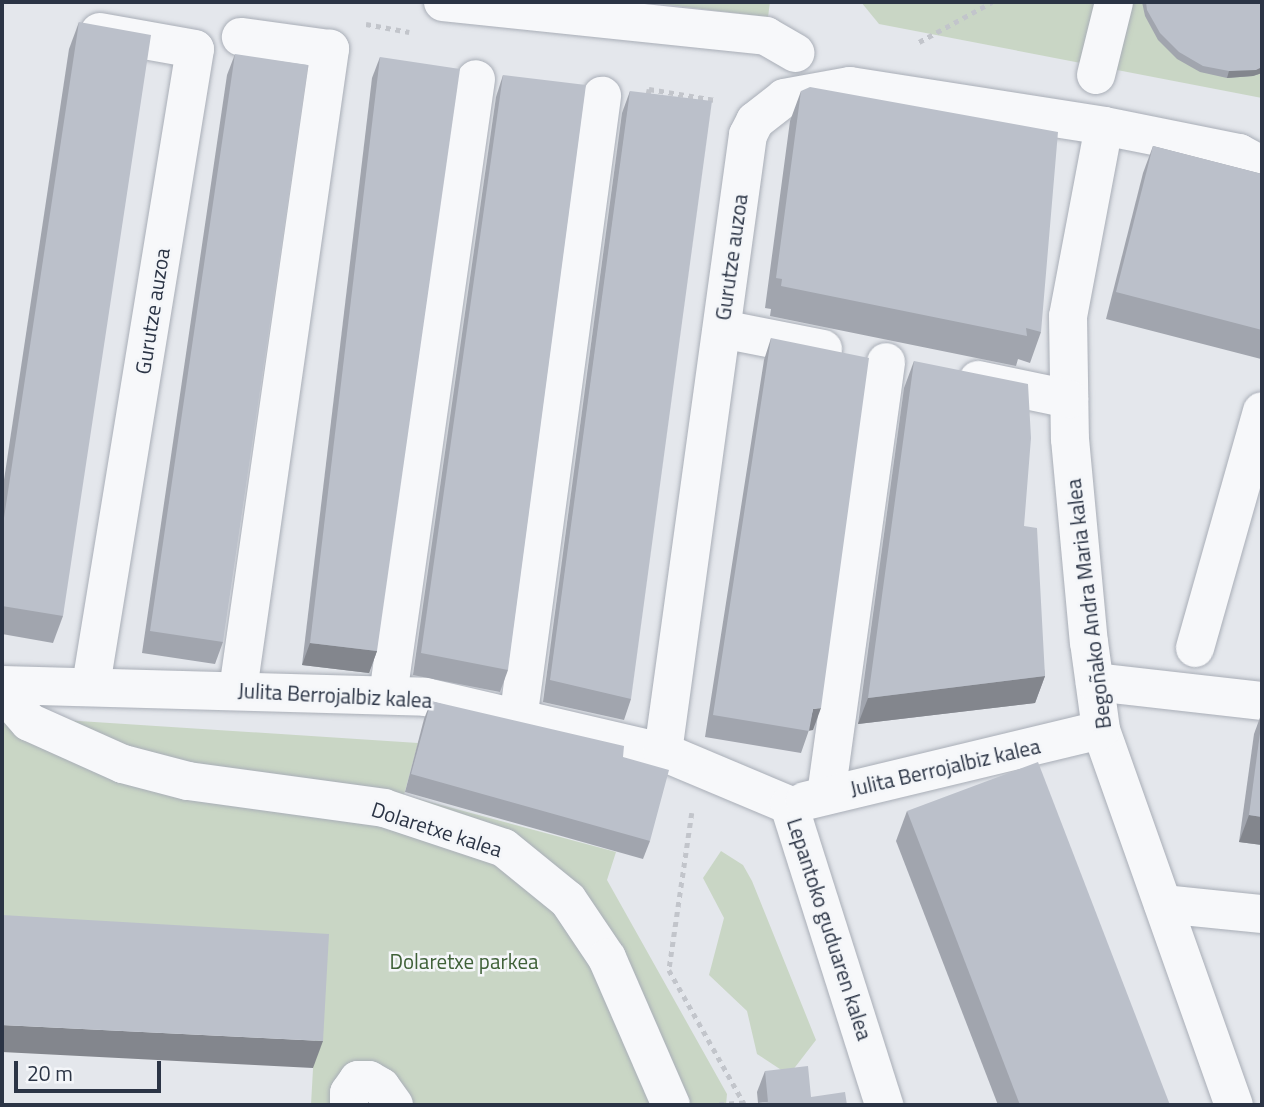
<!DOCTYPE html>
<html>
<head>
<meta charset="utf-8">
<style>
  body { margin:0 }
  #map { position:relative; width:1264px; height:1107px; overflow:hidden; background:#e4e7ec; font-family:"Titillium Web",sans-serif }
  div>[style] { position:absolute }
  .green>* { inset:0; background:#c9d6c5 }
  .path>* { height:4.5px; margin-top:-2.25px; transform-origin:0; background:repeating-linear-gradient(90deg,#c2c5cb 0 5px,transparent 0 10px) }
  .roads { filter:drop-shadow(0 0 2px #a9aeb7) drop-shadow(0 0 2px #a9aeb7) }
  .street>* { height:38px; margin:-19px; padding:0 19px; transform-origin:19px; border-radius:19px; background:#f7f8fa }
  .wall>* { inset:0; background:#a1a5ae }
  .shaded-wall>* { inset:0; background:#83868d }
  .building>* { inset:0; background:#bbc0ca }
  span { translate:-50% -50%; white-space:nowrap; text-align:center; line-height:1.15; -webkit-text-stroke:5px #f4f6f9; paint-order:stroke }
  .street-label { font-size:21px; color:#2b3445 }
  .park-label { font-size:21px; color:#3f6138 }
  .frame { position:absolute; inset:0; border:4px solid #2b3445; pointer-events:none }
  .scale { position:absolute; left:14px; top:1061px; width:147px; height:32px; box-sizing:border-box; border:4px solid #2b3445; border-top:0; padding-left:9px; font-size:21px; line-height:24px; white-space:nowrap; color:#2b3445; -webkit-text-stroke:5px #f4f6f9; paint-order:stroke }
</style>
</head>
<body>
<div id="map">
  <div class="green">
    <div style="clip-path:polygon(645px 2px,770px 2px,768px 17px)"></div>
    <div style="clip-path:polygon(861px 2px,1262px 2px,1262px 98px,879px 24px)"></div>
    <div style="clip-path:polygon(2px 716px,418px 743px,404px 795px,616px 852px,607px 880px,727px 1094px,726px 1105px,311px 1105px,319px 961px,2px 942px)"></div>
    <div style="clip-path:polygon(721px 851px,743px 865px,752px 881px,816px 1040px,789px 1075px,757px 1054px,747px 1011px,709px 975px,724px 918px,703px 878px)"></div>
  </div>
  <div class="path">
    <div style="left:366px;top:24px;width:44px;rotate:10.5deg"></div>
    <div style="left:919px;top:42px;width:83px;rotate:-28.7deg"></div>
    <div style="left:648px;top:94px;width:5px;rotate:-79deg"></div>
    <div style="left:649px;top:89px;width:67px;rotate:9.5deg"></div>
    <div style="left:692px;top:813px;width:159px;rotate:98.3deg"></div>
    <div style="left:669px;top:970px;width:153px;rotate:60.6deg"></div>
    <div style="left:744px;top:1103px;width:30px;rotate:176deg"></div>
  </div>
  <div class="roads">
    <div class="street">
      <div style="left:443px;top:2px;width:325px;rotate:6deg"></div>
      <div style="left:766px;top:36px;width:34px;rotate:30deg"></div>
      <div style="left:1096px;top:75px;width:75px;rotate:-76.1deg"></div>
      <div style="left:1104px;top:126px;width:193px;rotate:100.7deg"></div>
      <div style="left:1068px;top:316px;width:123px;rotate:89.1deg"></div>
      <div style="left:1070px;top:439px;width:204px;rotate:84.7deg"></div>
      <div style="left:1089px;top:642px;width:89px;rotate:82.2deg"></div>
      <div style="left:1101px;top:730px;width:398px;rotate:70.5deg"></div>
      <div style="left:722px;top:329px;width:103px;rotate:11.2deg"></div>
      <div style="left:978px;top:380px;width:93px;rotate:11.8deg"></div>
      <div style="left:1195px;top:648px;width:246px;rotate:-74.2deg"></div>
      <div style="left:1095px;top:682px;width:168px;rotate:6.5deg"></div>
      <div style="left:2px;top:685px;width:424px;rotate:1.6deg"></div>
      <div style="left:426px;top:697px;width:243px;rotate:13.1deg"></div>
      <div style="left:663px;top:752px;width:137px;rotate:22.8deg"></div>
      <div style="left:789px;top:805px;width:315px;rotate:72.4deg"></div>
      <div style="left:91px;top:685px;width:644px;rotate:-80.71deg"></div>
      <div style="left:195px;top:49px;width:97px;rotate:-169.9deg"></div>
      <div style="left:238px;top:690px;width:648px;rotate:-81.83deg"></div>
      <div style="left:330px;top:49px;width:90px;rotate:-172.3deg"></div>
      <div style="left:2px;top:691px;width:41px;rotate:48.9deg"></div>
      <div style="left:29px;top:722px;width:103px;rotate:24.1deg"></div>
      <div style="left:123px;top:764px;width:67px;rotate:14.7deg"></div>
      <div style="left:188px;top:781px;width:198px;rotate:7.8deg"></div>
      <div style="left:384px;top:808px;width:126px;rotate:18.4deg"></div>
      <div style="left:504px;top:848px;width:82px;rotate:39.1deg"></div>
      <div style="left:568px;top:900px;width:70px;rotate:56.1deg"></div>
      <div style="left:607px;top:958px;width:160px;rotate:66.5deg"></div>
      <div style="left:388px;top:695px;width:622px;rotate:-81.87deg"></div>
      <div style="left:518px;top:720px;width:630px;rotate:-82.33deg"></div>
      <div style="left:663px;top:752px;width:623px;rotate:-82.16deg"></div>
      <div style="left:748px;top:135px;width:16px;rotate:-63deg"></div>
      <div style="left:755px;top:121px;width:37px;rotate:-38deg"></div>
      <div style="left:784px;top:98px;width:67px;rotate:-10.3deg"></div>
      <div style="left:850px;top:86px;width:257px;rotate:8.9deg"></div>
      <div style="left:1104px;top:126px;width:138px;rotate:11.3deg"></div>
      <div style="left:1239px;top:153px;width:26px;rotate:28deg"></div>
      <div style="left:826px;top:795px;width:437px;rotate:-82.1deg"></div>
      <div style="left:805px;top:801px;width:304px;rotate:-13.5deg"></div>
      <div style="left:1163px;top:904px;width:100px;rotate:5.8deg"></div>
      <div style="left:349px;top:1105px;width:12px;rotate:-90deg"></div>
      <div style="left:349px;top:1093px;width:16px;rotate:-55deg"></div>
      <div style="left:358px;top:1080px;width:11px"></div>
      <div style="left:369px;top:1080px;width:14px;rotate:30deg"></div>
      <div style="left:381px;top:1087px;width:22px;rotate:54deg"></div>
    </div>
  </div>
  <div class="wall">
    <div style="clip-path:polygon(1142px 2px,1262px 2px,1262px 73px,1253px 76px,1227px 78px,1200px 72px,1177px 59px,1158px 40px,1145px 16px)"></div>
    <div style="clip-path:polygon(79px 22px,63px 616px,53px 643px,2px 634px,2px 493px,69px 49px)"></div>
    <div style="clip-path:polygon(235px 54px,223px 642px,215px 664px,142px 653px,227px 75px)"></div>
    <div style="clip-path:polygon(380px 57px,377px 651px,369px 673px,302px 665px,372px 78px)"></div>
    <div style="clip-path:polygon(503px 75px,508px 670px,500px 692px,413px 675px,496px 97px)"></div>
    <div style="clip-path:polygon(630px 91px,631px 699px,624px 720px,543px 702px,622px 113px)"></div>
    <div style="clip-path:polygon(801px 91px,1041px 332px,1030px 363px,1018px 359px,1016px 366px,770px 316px,771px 309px,765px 308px,790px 121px)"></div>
    <div style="clip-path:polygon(1153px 146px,1262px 174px,1262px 354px,1261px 359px,1106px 319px,1143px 173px)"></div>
    <div style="clip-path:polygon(771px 338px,813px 730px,809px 730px,801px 753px,705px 737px,764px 360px)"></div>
    <div style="clip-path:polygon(914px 361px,1024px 526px,1045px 676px,1035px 703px,858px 724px,904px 388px)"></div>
    <div style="clip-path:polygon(431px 701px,623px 757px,650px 841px,643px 859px,405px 792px,424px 719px)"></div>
    <div style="clip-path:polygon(1262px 712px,1262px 845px,1239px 842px,1254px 734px)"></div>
    <div style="clip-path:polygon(907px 811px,1170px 1105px,998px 1105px,896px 841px)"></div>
    <div style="clip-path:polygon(765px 1071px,811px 1097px,758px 1103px,757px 1092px)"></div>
  </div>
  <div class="shaded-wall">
    <div style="clip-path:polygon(1262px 67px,1262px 73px,1253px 76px,1227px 78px,1229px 71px)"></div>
    <div style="clip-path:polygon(310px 643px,377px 651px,369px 673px,302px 665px)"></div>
    <div style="clip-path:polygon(1045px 676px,1035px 703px,858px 724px,868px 698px)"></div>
    <div style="clip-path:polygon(821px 708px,813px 730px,808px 731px,813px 709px)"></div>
    <div style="clip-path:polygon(1249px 815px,1262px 817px,1262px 845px,1239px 842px)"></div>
    <div style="clip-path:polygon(2px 1025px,323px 1041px,313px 1068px,2px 1052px)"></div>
  </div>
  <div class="building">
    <div style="clip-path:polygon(1146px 2px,1262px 2px,1262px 67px,1256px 70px,1229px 71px,1203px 66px,1179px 52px,1160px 33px,1147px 10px)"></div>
    <div style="clip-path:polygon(79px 22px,151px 35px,63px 616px,2px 606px,2px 531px)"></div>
    <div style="clip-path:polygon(235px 54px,308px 65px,223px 642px,150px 631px)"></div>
    <div style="clip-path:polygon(380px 57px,460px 69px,377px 651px,310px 643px)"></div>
    <div style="clip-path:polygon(503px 75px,586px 85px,508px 670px,421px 653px)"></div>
    <div style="clip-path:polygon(810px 87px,1058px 132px,1041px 332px,1026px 328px,1027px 336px,781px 286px,782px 279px,776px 278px,801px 91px)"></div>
    <div style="clip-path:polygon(630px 91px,712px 101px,631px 699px,550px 680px)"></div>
    <div style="clip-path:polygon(1153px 146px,1262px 174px,1262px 330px,1116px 292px)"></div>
    <div style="clip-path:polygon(771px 338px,869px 358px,821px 708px,813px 709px,809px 731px,713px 715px)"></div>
    <div style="clip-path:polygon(914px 361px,1028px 384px,1031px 438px,1024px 526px,1037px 528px,1045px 676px,868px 698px)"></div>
    <div style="clip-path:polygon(431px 701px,624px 746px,623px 757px,669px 770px,650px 841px,411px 774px)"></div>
    <div style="clip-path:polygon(1262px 718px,1262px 817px,1249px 815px)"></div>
    <div style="clip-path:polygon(1038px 762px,1170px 1105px,1020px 1105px,907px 811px)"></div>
    <div style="clip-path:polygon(2px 915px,329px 934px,323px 1041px,2px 1025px)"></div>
    <div style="clip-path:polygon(808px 1066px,811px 1097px,845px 1092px,847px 1105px,737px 1105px,768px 1102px,765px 1071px)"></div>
  </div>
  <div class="street-label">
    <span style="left:731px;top:257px;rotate:-82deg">Gurutze auzoa</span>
    <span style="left:152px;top:311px;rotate:-81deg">Gurutze auzoa</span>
    <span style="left:1088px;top:604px;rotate:-97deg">Begoñako Andra Maria kalea</span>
    <span style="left:335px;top:695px;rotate:3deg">Julita Berrojalbiz kalea</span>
    <span style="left:945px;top:767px;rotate:-13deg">Julita Berrojalbiz kalea</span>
    <span style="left:437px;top:829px;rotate:18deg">Dolaretxe kalea</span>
    <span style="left:830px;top:929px;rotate:72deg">Lepantoko guduaren kalea</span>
  </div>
  <div class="park-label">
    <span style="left:464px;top:961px">Dolaretxe parkea</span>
  </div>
  <div class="frame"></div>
  <div class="scale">20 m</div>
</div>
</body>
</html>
